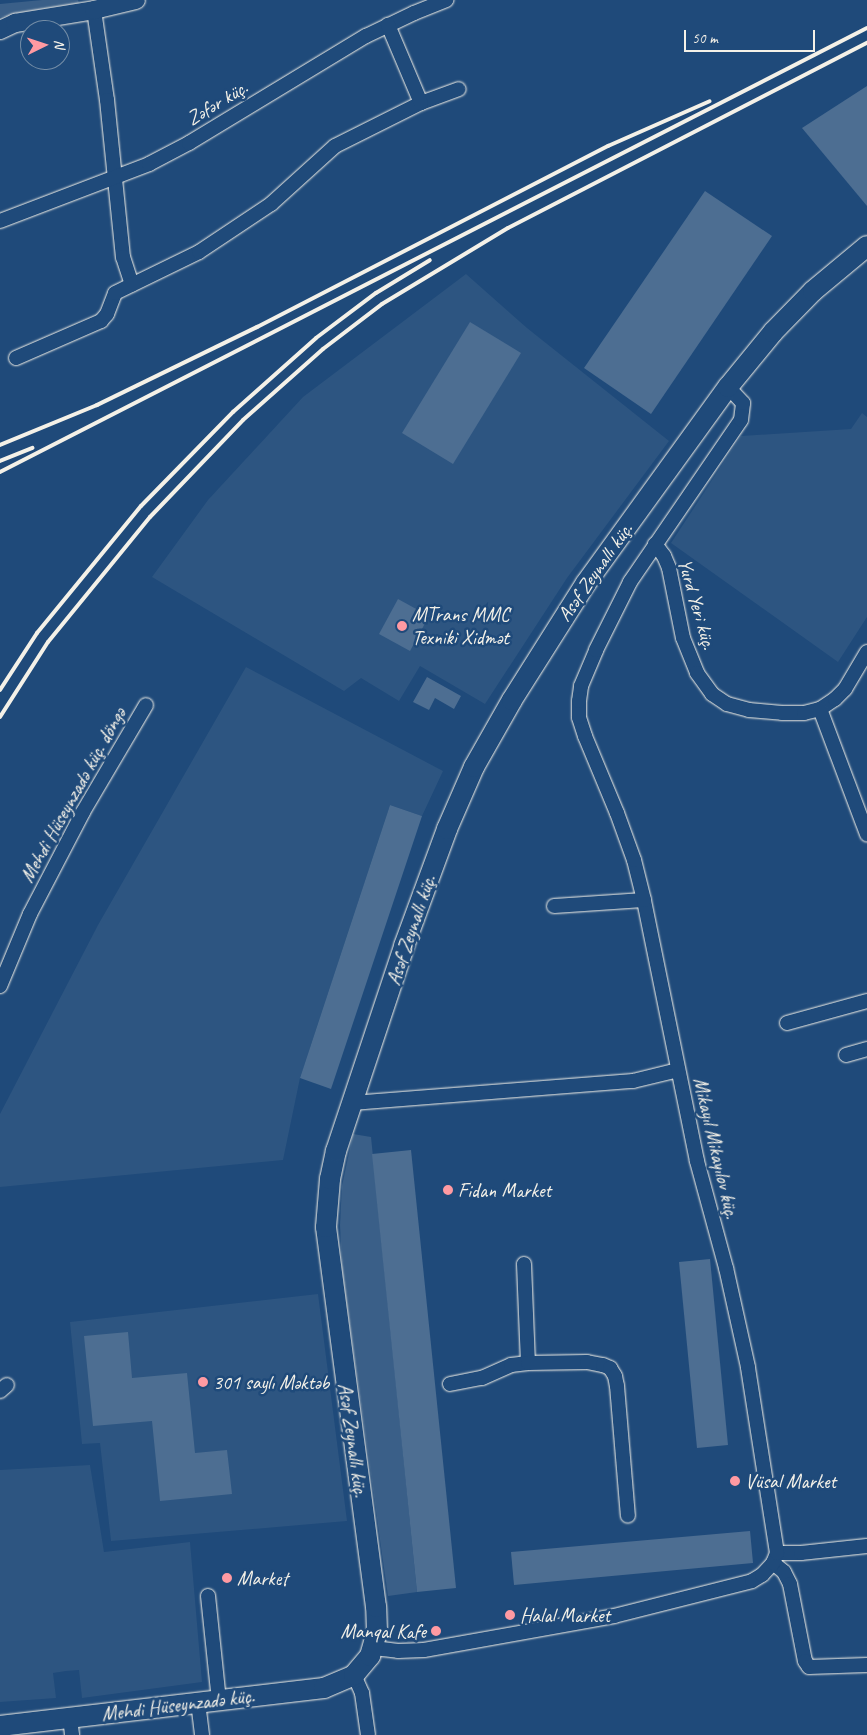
<!DOCTYPE html>
<html>
<head>
<meta charset="utf-8">
<style>
  body { margin:0 }
  #map { position:relative; width:867px; height:1735px; overflow:hidden; background:#1f4a7a; font-family:Caveat,sans-serif }
  div>[style] { position:absolute }
  .built>* { inset:0; background:#2d5581 }
  .green>* { inset:0; background:#3a5f88 }
  .building>* { inset:0; background:#4d6e92 }
  .roads { filter:drop-shadow(0 0 1px #f4f1e8) drop-shadow(0 0 1px #f4f1e8) }
  .minor>* { height:14px; margin:-7px; padding:0 7px; transform-origin:7px; border-radius:7px; background:#1f4a7a }
  .tertiary>* { height:18px; margin:-9px; padding:0 9px; transform-origin:9px; border-radius:9px; background:#1f4a7a }
  .secondary>* { height:20px; margin:-10px; padding:0 10px; transform-origin:10px; border-radius:10px; background:#1f4a7a }
  .rail>* { height:4px; margin:-2px; padding:0 2px; transform-origin:2px; border-radius:2px; background:#f4f1e8 }
  .dots>* { width:14px; height:14px; translate:-50% -50%; box-sizing:border-box; border:2px solid #1f4a7a; border-radius:50% }
  span { translate:-50% -50%; white-space:nowrap; text-align:center; line-height:1.15; -webkit-text-stroke:5px #1f4a7a; paint-order:stroke }
  .street-label { font-size:20px; color:#f4f1e8 }
  .poi-label { font-size:20px; color:#f4f1e8 }
  .left { translate:0 -50%; text-align:left }
  .right { translate:-100% -50%; text-align:right }
  .north { position:absolute; left:20px; top:20px; width:50px; height:50px; box-sizing:border-box; background:#1f4a7a; border:1px solid #748da6; border-radius:50%; rotate:86deg; font-size:14px; font-weight:700; line-height:20px; text-align:center; color:#f4f1e8 }
  .north::after { content:''; display:block; margin:auto; width:18px; height:22px; background:#ff9aa2; clip-path:polygon(50% 0,100% 100%,50% 72%,0 100%) }
  .scale { position:absolute; left:684px; top:30px; width:131px; height:22px; box-sizing:border-box; border:2px solid #f4f1e8; border-top:0; padding-left:6px; font-size:15px; line-height:18px; white-space:nowrap; color:#f4f1e8; -webkit-text-stroke:4px #1f4a7a; paint-order:stroke }
</style>
</head>
<body>
<div id="map">
  <div class="built">
    <div style="clip-path:polygon(466px 274px,527px 328px,669px 441px,567px 578px,485px 704px,420px 666px,399px 701px,361px 678px,344px 691px,152px 577px,208px 500px,303px 397px)"></div>
    <div style="clip-path:polygon(862px 413px,867px 417px,867px 617px,838px 662px,671px 543px,741px 436px,851px 429px)"></div>
    <div style="clip-path:polygon(246px 667px,443px 771px,422px 816px,390px 805px,300px 1078px,283px 1160px,0 1187px,0 1114px,98px 925px)"></div>
    <div style="clip-path:polygon(318px 1294px,347px 1521px,111px 1541px,100px 1443px,82px 1444px,70px 1322px)"></div>
    <div style="clip-path:polygon(90px 1465px,104px 1552px,190px 1542px,202px 1682px,82px 1698px,79px 1670px,66px 1671px,53px 1673px,56px 1698px,0 1702px,0 1470px)"></div>
  </div>
  <div class="green">
    <div style="clip-path:polygon(42px 0,78px 0,80px 6px,0 17px,0 4px)"></div>
    <div style="clip-path:polygon(353px 1134px,371px 1137px,417px 1592px,388px 1596px,342px 1269px,340px 1225px,342px 1186px)"></div>
  </div>
  <div class="building">
    <div style="clip-path:polygon(867px 86px,867px 206px,802px 128px)"></div>
    <div style="clip-path:polygon(705px 191px,772px 236px,651px 414px,584px 368px)"></div>
    <div style="clip-path:polygon(470px 322px,521px 353px,453px 464px,402px 433px)"></div>
    <div style="clip-path:polygon(398px 599px,429px 616px,410px 651px,379px 634px)"></div>
    <div style="clip-path:polygon(427px 677px,461px 696px,454px 709px,435px 698px,429px 710px,413px 702px)"></div>
    <div style="clip-path:polygon(390px 805px,422px 816px,331px 1089px,300px 1078px)"></div>
    <div style="clip-path:polygon(411px 1150px,456px 1588px,417px 1592px,372px 1154px)"></div>
    <div style="clip-path:polygon(710px 1259px,728px 1445px,697px 1448px,679px 1262px)"></div>
    <div style="clip-path:polygon(128px 1332px,132px 1378px,187px 1373px,195px 1453px,227px 1450px,232px 1494px,160px 1501px,152px 1421px,93px 1426px,84px 1336px)"></div>
    <div style="clip-path:polygon(750px 1531px,753px 1563px,514px 1585px,511px 1552px)"></div>
  </div>
  <div class="roads">
    <div class="minor">
      <div style="left:94px;top:10px;width:91px;rotate:81.8deg"></div>
      <div style="left:107px;top:100px;width:158px;rotate:84.2deg"></div>
      <div style="left:123px;top:257px;width:29px;rotate:72deg"></div>
      <div style="left:421px;top:103px;width:40px;rotate:-20.2deg"></div>
      <div style="left:0;top:221px;width:160px;rotate:-20.9deg"></div>
      <div style="left:149px;top:164px;width:45px;rotate:-27.7deg"></div>
      <div style="left:189px;top:143px;width:207px;rotate:-31.2deg"></div>
      <div style="left:366px;top:36px;width:53px;rotate:-25.6deg"></div>
      <div style="left:414px;top:13px;width:35px;rotate:-22deg"></div>
      <div style="left:16px;top:358px;width:93px;rotate:-23.5deg"></div>
      <div style="left:101px;top:321px;width:9px;rotate:-49deg"></div>
      <div style="left:107px;top:314px;width:22px;rotate:-69deg"></div>
      <div style="left:115px;top:293px;width:93px;rotate:-26deg"></div>
      <div style="left:199px;top:252px;width:87px;rotate:-33.7deg"></div>
      <div style="left:271px;top:204px;width:86px;rotate:-42.2deg"></div>
      <div style="left:335px;top:146px;width:96px;rotate:-26.6deg"></div>
      <div style="left:421px;top:103px;width:85px;rotate:-112.9deg"></div>
      <div style="left:655px;top:544px;width:15px;rotate:53deg"></div>
      <div style="left:664px;top:556px;width:13px;rotate:67deg"></div>
      <div style="left:669px;top:568px;width:71px;rotate:78.7deg"></div>
      <div style="left:683px;top:638px;width:38px;rotate:68deg"></div>
      <div style="left:697px;top:673px;width:26px;rotate:54deg"></div>
      <div style="left:712px;top:694px;width:18px;rotate:34deg"></div>
      <div style="left:727px;top:704px;width:23px;rotate:15deg"></div>
      <div style="left:749px;top:710px;width:33px;rotate:5deg"></div>
      <div style="left:782px;top:713px;width:22px"></div>
      <div style="left:804px;top:713px;width:16px;rotate:-14deg"></div>
      <div style="left:820px;top:709px;width:18px;rotate:-34deg"></div>
      <div style="left:835px;top:699px;width:14px;rotate:-45deg"></div>
      <div style="left:845px;top:689px;width:43px;rotate:-59.3deg"></div>
      <div style="left:820px;top:709px;width:134px;rotate:69.4deg"></div>
      <div style="left:554px;top:906px;width:90px;rotate:-3.8deg"></div>
      <div style="left:0;top:986px;width:78px;rotate:-67.4deg"></div>
      <div style="left:30px;top:914px;width:115px;rotate:-62.5deg"></div>
      <div style="left:83px;top:812px;width:124px;rotate:-59.5deg"></div>
      <div style="left:787px;top:1023px;width:83px;rotate:-15.4deg"></div>
      <div style="left:846px;top:1055px;width:22px;rotate:-16deg"></div>
      <div style="left:352px;top:1103px;width:282px;rotate:-4.5deg"></div>
      <div style="left:633px;top:1081px;width:46px;rotate:-13.7deg"></div>
      <div style="left:524px;top:1264px;width:99px;rotate:87.7deg"></div>
      <div style="left:450px;top:1384px;width:33px;rotate:-11deg"></div>
      <div style="left:482px;top:1378px;width:32px;rotate:-24deg"></div>
      <div style="left:511px;top:1365px;width:17px;rotate:-7deg"></div>
      <div style="left:528px;top:1363px;width:59px;rotate:-1deg"></div>
      <div style="left:587px;top:1362px;width:16px;rotate:11deg"></div>
      <div style="left:603px;top:1365px;width:8px;rotate:23deg"></div>
      <div style="left:610px;top:1368px;width:9px;rotate:58deg"></div>
      <div style="left:615px;top:1376px;width:10px;rotate:79deg"></div>
      <div style="left:617px;top:1386px;width:130px;rotate:85.2deg"></div>
      <div style="left:0;top:1391px;width:9px;rotate:-41deg"></div>
      <div style="left:777px;top:1553px;width:24px"></div>
      <div style="left:801px;top:1553px;width:66px;rotate:-6.1deg"></div>
      <div style="left:773px;top:1563px;width:14px;rotate:39deg"></div>
      <div style="left:784px;top:1572px;width:13px;rotate:63deg"></div>
      <div style="left:790px;top:1584px;width:78px;rotate:79deg"></div>
      <div style="left:805px;top:1661px;width:7px;rotate:56deg"></div>
      <div style="left:809px;top:1667px;width:58px;rotate:-2deg"></div>
      <div style="left:208px;top:1596px;width:105px;rotate:84deg"></div>
      <div style="left:374px;top:1648px;width:24px;rotate:7deg"></div>
      <div style="left:398px;top:1651px;width:26px;rotate:-2deg"></div>
      <div style="left:424px;top:1650px;width:193px;rotate:-10.1deg"></div>
      <div style="left:614px;top:1616px;width:142px;rotate:-14.2deg"></div>
      <div style="left:752px;top:1581px;width:12px;rotate:-31deg"></div>
      <div style="left:762px;top:1575px;width:16px;rotate:-47deg"></div>
      <div style="left:773px;top:1563px;width:11px;rotate:-68deg"></div>
      <div style="left:777px;top:1553px;width:188px;rotate:-98.9deg"></div>
      <div style="left:748px;top:1367px;width:101px;rotate:-102.5deg"></div>
      <div style="left:726px;top:1268px;width:111px;rotate:-105.2deg"></div>
      <div style="left:697px;top:1161px;width:266px;rotate:-101.5deg"></div>
      <div style="left:644px;top:900px;width:41px;rotate:-104deg"></div>
      <div style="left:634px;top:860px;width:50px;rotate:-109.9deg"></div>
      <div style="left:617px;top:813px;width:83px;rotate:-112.6deg"></div>
      <div style="left:585px;top:736px;width:20px;rotate:-108deg"></div>
      <div style="left:579px;top:717px;width:16px;rotate:-90deg"></div>
      <div style="left:579px;top:701px;width:15px;rotate:-82deg"></div>
      <div style="left:581px;top:686px;width:39px;rotate:-67deg"></div>
      <div style="left:596px;top:650px;width:76px;rotate:-63.4deg"></div>
      <div style="left:630px;top:582px;width:196px;rotate:-55.6deg"></div>
      <div style="left:741px;top:420px;width:17px;rotate:-83deg"></div>
      <div style="left:743px;top:403px;width:22px;rotate:-133deg"></div>
      <div style="left:354px;top:1675px;width:20px;rotate:66deg"></div>
      <div style="left:362px;top:1693px;width:42px;rotate:81.9deg"></div>
      <div style="left:198px;top:1702px;width:33px;rotate:83deg"></div>
      <div style="left:70px;top:1718px;width:17px;rotate:83deg"></div>
    </div>
    <div class="tertiary">
      <div style="left:0;top:30px;width:17px;rotate:-25deg"></div>
      <div style="left:15px;top:23px;width:80px;rotate:-9.3deg"></div>
      <div style="left:94px;top:10px;width:43px;rotate:-13.4deg"></div>
    </div>
    <div class="secondary">
      <div style="left:0;top:1726px;width:326px;rotate:-6.7deg"></div>
      <div style="left:324px;top:1688px;width:33px;rotate:-23deg"></div>
      <div style="left:354px;top:1675px;width:25px;rotate:-50deg"></div>
      <div style="left:370px;top:1656px;width:26px;rotate:-74deg"></div>
      <div style="left:377px;top:1631px;width:24px;rotate:-92deg"></div>
      <div style="left:376px;top:1607px;width:383px;rotate:-97.5deg"></div>
      <div style="left:326px;top:1227px;width:48px;rotate:-85.2deg"></div>
      <div style="left:330px;top:1179px;width:29px;rotate:-78deg"></div>
      <div style="left:336px;top:1151px;width:216px;rotate:-71.6deg"></div>
      <div style="left:404px;top:946px;width:125px;rotate:-69.8deg"></div>
      <div style="left:447px;top:829px;width:68px;rotate:-66.5deg"></div>
      <div style="left:474px;top:767px;width:77px;rotate:-60.4deg"></div>
      <div style="left:512px;top:700px;width:138px;rotate:-57.7deg"></div>
      <div style="left:586px;top:583px;width:242px;rotate:-54.1deg"></div>
      <div style="left:728px;top:387px;width:71px;rotate:-50.7deg"></div>
      <div style="left:773px;top:332px;width:57px;rotate:-45.7deg"></div>
      <div style="left:813px;top:291px;width:70px;rotate:-39.8deg"></div>
    </div>
  </div>
  <div class="rail">
    <div style="left:0;top:445px;width:105px;rotate:-22.4deg"></div>
    <div style="left:97px;top:405px;width:178px;rotate:-26deg"></div>
    <div style="left:257px;top:327px;width:395px;rotate:-27.3deg"></div>
    <div style="left:608px;top:146px;width:111px;rotate:-23.8deg"></div>
    <div style="left:0;top:461px;width:35px;rotate:-22deg"></div>
    <div style="left:0;top:472px;width:974px;rotate:-27.12deg"></div>
    <div style="left:0;top:690px;width:68px;rotate:-57deg"></div>
    <div style="left:37px;top:633px;width:164px;rotate:-50.7deg"></div>
    <div style="left:141px;top:506px;width:132px;rotate:-45.6deg"></div>
    <div style="left:233px;top:412px;width:111px;rotate:-41.7deg"></div>
    <div style="left:316px;top:338px;width:75px;rotate:-36.9deg"></div>
    <div style="left:376px;top:293px;width:63px;rotate:-31.4deg"></div>
    <div style="left:0;top:717px;width:89px;rotate:-57.4deg"></div>
    <div style="left:48px;top:642px;width:161px;rotate:-50.8deg"></div>
    <div style="left:150px;top:517px;width:134px;rotate:-46.2deg"></div>
    <div style="left:243px;top:420px;width:107px;rotate:-41.6deg"></div>
    <div style="left:323px;top:349px;width:74px;rotate:-37.3deg"></div>
    <div style="left:382px;top:304px;width:147px;rotate:-31.1deg"></div>
    <div style="left:508px;top:228px;width:404px;rotate:-27.3deg"></div>
  </div>
  <div class="dots">
    <div style="left:402px;top:626px;background:#ff9aa2"></div>
    <div style="left:448px;top:1190px;background:#ff9aa2"></div>
    <div style="left:203px;top:1382px;background:#ff9aa2"></div>
    <div style="left:735px;top:1481px;background:#ff9aa2"></div>
    <div style="left:227px;top:1578px;background:#ff9aa2"></div>
    <div style="left:510px;top:1615px;background:#ff9aa2"></div>
    <div style="left:436px;top:1631px;background:#ff9aa2"></div>
  </div>
  <div class="street-label">
    <span style="left:217px;top:103px;rotate:-31deg">Zəfər küç.</span>
    <span style="left:595px;top:572px;rotate:-55deg">Asəf Zeynallı küç.</span>
    <span style="left:697px;top:604px;rotate:74deg">Yurd Yeri küç.</span>
    <span style="left:73px;top:795px;rotate:-61deg">Mehdi Hüseynzadə küç. döngə</span>
    <span style="left:411px;top:930px;rotate:-71deg">Asəf Zeynallı küç.</span>
    <span style="left:716px;top:1148px;rotate:77deg">Mikayıl Mikayılov küç.</span>
    <span style="left:353px;top:1440px;rotate:82deg">Asəf Zeynallı küç.</span>
    <span style="left:178px;top:1705px;rotate:-7deg">Mehdi Hüseynzadə küç.</span>
  </div>
  <div class="poi-label">
    <span class="left" style="left:412px;top:626px">MTrans MMC<br>Texniki Xidmət</span>
    <span class="left" style="left:458px;top:1190px">Fidan Market</span>
    <span class="left" style="left:213px;top:1382px">301 saylı Məktəb</span>
    <span class="left" style="left:745px;top:1481px">Vüsal Market</span>
    <span class="left" style="left:237px;top:1578px">Market</span>
    <span class="left" style="left:520px;top:1615px">Halal Market</span>
    <span class="right" style="left:426px;top:1631px">Manqal Kafe</span>
  </div>
  <div class="north">N</div>
  <div class="scale">50 m</div>
</div>
</body>
</html>
